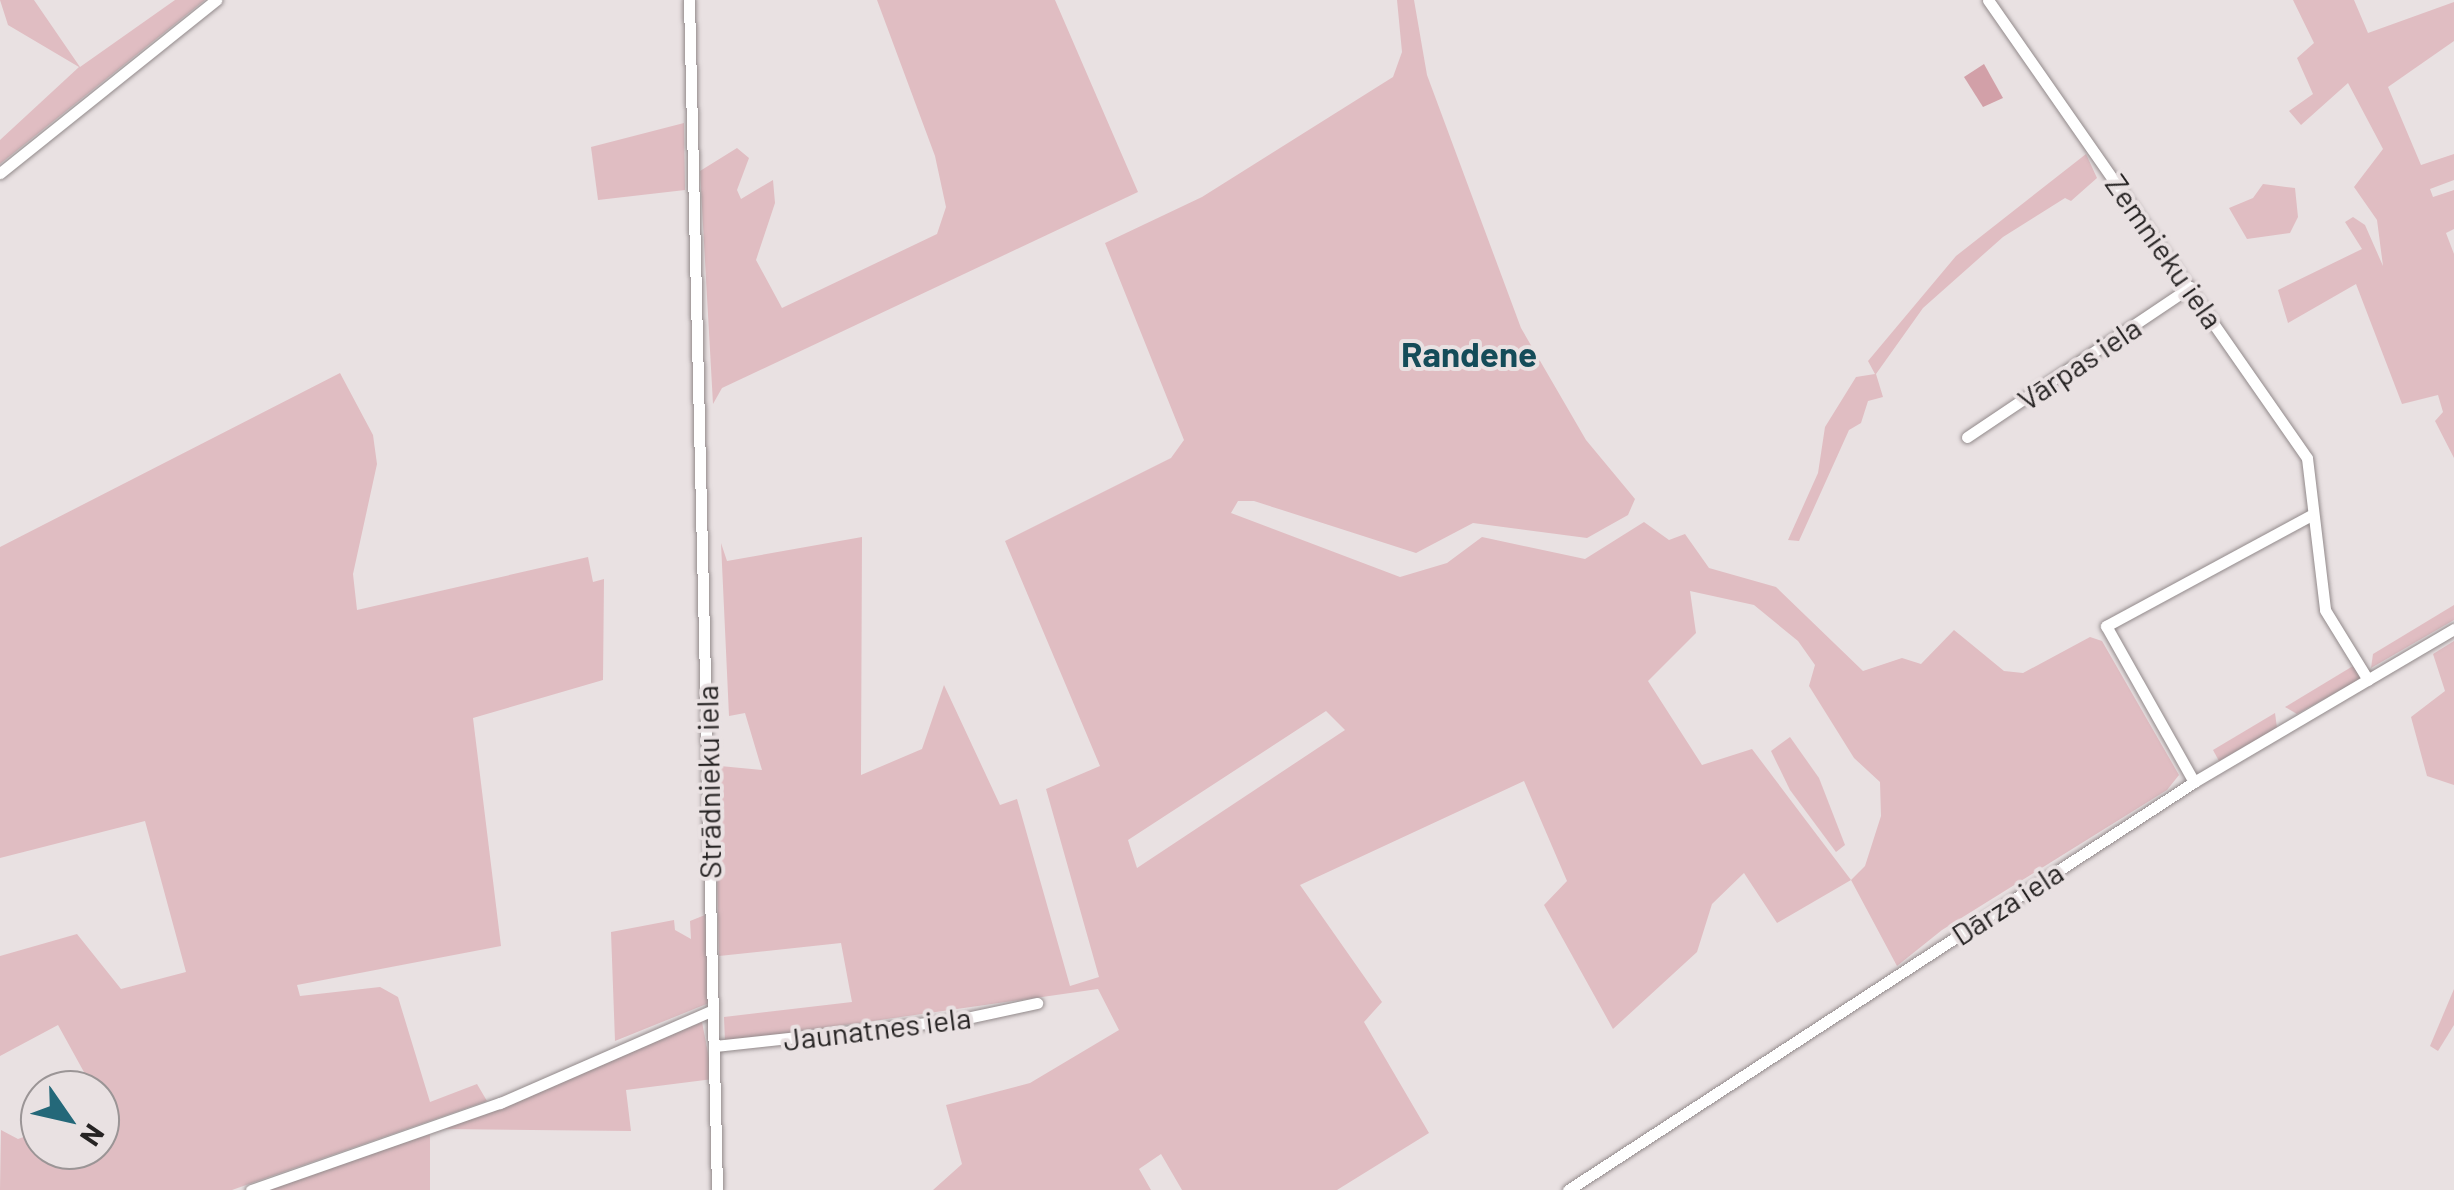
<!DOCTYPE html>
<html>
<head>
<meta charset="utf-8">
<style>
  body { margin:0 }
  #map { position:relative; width:2454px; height:1190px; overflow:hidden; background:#e9e1e2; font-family:Barlow,sans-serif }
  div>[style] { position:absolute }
  .green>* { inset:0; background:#e0bdc2 }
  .water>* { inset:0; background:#d2a0a8 }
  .roads { filter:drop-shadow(0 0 2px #928a8b) drop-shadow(0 0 2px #928a8b) }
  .street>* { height:11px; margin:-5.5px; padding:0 5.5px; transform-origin:5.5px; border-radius:5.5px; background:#fff }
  span { translate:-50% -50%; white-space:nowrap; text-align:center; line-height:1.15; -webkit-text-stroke:8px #e9e1e2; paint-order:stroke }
  .street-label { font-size:30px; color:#262323 }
  .quarter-label { font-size:35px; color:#144c59; font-weight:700 }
  .north { position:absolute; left:20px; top:1070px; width:100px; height:100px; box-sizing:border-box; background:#e9e1e2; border:2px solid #9b9596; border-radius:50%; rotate:124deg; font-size:28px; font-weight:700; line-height:40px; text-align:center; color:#262323 }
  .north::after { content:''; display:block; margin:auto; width:35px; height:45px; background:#246879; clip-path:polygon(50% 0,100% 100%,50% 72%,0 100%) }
</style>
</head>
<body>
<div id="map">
  <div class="green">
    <div style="clip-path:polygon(0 0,34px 0,80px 67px,175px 0,205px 0,0 164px,0 140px,79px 67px,8px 25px)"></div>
    <div style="clip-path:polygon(877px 0,1055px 0,1138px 192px,722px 388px,713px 404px,700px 171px,737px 148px,749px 158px,737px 190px,741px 199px,773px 180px,775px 203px,756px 260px,782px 308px,937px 234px,946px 207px,935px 156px)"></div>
    <div style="clip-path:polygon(evenodd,1397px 0,1414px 0,1427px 75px,1521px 328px,1586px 440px,1635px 499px,1628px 515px,1587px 538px,1473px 523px,1416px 553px,1254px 501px,1238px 501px,1231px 513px,1400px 577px,1447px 563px,1482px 537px,1585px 559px,1644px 522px,1669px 540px,1685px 534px,1709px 568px,1776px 587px,1863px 671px,1902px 658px,1921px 664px,1954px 630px,2004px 671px,2023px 673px,2090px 637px,2102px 641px,2179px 775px,2167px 790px,1942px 930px,1897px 966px,1851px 880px,1777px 923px,1744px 873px,1712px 904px,1697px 952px,1613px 1029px,1544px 905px,1567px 881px,1524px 781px,1300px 885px,1382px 1002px,1364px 1022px,1429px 1133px,1337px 1190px,1182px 1190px,1161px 1154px,1139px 1169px,1151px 1190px,933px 1190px,962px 1164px,946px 1105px,1030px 1083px,1119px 1030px,1098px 989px,725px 1042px,724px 1017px,852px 1002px,841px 943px,719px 956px,715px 784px,720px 766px,762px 770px,745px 713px,729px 716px,721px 543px,727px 561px,862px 537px,861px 775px,922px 749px,944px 685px,1000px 805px,1017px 799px,1070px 986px,1099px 977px,1046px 789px,1100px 766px,1005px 541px,1171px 458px,1184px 440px,1105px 243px,1202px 197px,1393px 77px,1402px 52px,1397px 0,1690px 591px,1754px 605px,1798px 641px,1815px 665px,1809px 686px,1854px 758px,1880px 782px,1881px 816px,1865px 866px,1851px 880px,1752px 749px,1702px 765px,1648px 681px,1696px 633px,1690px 591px,1397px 0,1326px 711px,1345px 730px,1137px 868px,1128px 840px,1326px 711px)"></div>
    <div style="clip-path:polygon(2293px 0,2354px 0,2368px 33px,2454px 2px,2454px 41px,2388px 87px,2421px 165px,2454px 154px,2454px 180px,2430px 189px,2433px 197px,2454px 190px,2454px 229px,2446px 233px,2454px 254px,2454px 458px,2435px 421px,2443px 412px,2438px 395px,2402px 404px,2356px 284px,2288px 323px,2278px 290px,2362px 249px,2345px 222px,2353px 217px,2365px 225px,2383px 266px,2377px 220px,2354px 187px,2383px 149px,2348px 83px,2301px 125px,2289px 111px,2313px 94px,2297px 58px,2314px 43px)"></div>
    <div style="clip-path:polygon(684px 123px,685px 190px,598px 200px,591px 147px)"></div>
    <div style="clip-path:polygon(2086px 154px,2097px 178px,2071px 201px,2065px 198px,2003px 237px,1923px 308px,1876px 374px,1883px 397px,1868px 401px,1861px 423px,1849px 430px,1799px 541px,1788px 540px,1818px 473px,1825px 427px,1856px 377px,1875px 374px,1868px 361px,1956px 256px)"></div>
    <div style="clip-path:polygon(2263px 184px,2295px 188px,2298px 217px,2290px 233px,2247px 239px,2229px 208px,2253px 198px)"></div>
    <div style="clip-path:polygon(340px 373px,373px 435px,377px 464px,353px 574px,357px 610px,588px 557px,593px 582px,604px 579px,603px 680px,473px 718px,501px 946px,297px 985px,300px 996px,380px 987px,398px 997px,430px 1102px,477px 1084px,487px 1101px,232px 1190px,0 1190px,1px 1130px,18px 1139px,40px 1131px,40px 1150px,100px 1150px,100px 1090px,84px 1090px,90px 1083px,58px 1025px,0 1056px,0 956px,77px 934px,121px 989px,186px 972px,145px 821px,0 858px,0 547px)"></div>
    <div style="clip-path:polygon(2454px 605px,2454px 620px,2371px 668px,2373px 654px)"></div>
    <div style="clip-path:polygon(2454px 641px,2454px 785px,2427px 776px,2411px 717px,2445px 691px,2433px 654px)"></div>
    <div style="clip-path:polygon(2353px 666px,2362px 678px,2297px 714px,2285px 707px)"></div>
    <div style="clip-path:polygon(2275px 713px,2277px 728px,2219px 761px,2213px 750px)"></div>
    <div style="clip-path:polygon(1790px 737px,1819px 778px,1845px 845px,1836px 852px,1790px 790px,1771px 751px)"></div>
    <div style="clip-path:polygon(705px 915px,709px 1003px,615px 1041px,611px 932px,674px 920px,675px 930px,691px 939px,690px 921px)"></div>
    <div style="clip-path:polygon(2454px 989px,2454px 1025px,2438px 1051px,2430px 1046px)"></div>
    <div style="clip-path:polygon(702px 1022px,713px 1079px,626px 1090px,631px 1131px,442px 1129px)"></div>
    <div style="clip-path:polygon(430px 1134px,430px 1190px,264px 1190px)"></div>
  </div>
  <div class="water">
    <div style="clip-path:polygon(1984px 64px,2003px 98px,1983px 107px,1964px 77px)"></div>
  </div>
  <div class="roads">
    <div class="street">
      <div style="left:689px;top:0;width:1190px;rotate:88.65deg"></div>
      <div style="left:1988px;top:0;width:558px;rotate:55.14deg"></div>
      <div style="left:2307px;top:458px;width:153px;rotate:83.2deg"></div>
      <div style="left:2325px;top:610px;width:82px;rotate:58.4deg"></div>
      <div style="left:0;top:173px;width:277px;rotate:-38.7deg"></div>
      <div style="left:1967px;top:437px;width:269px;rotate:-33.9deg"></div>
      <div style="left:2194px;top:782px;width:179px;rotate:-119.4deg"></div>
      <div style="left:2106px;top:626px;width:233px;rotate:-28.4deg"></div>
      <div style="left:715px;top:1046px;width:248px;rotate:-6.2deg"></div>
      <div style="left:962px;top:1019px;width:77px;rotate:-12deg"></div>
      <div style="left:251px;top:1190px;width:264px;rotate:-19.3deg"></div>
      <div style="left:500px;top:1103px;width:232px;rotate:-23.6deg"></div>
      <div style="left:1568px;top:1190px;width:747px;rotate:-33.09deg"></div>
      <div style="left:2194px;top:782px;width:302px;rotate:-30.5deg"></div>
    </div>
  </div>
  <div class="street-label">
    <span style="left:2165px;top:251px;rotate:55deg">Zemnieku iela</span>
    <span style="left:2079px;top:363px;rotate:-34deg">Vārpas iela</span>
    <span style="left:708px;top:782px;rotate:-91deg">Strādnieku iela</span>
    <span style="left:2007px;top:903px;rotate:-33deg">Dārza iela</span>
    <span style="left:877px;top:1028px;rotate:-7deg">Jaunatnes iela</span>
  </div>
  <div class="quarter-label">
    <span style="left:1469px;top:353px">Randene</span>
  </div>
  <div class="north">N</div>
</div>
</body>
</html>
